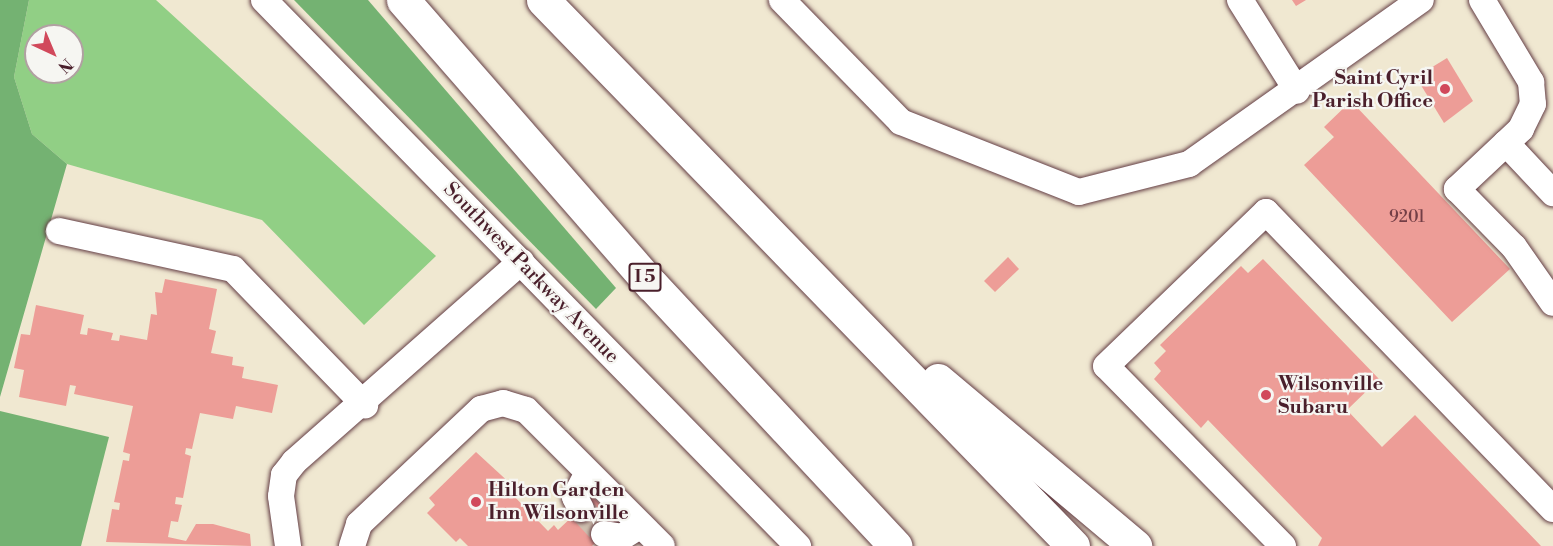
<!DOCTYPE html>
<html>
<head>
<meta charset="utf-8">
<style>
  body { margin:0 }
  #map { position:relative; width:1553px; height:546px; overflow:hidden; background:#f0e8d1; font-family:"Libre Bodoni",serif }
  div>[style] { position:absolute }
  .green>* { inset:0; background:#91cf85 }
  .forest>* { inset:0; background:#74b272 }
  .building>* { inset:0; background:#ed9d97 }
  .minor-tunnel>* { height:26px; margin-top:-13px; transform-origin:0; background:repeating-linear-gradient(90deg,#cfc0b0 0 26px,transparent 0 39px) }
  .roads { filter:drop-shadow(0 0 2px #633d44) drop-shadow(0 0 2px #633d44) }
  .minor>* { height:26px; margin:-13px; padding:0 13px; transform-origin:13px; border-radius:13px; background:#fff }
  .highway>* { height:33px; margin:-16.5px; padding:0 16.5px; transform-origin:16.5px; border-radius:16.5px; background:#fff }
  .dots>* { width:16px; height:16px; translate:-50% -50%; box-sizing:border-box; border:3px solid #f6f6f2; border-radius:50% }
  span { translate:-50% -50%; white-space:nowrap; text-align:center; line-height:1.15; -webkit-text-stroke:4.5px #f6f6f2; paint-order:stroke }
  .number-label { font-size:16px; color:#733e46 }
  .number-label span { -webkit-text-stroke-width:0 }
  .shield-label span { padding:2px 4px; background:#f6f6f2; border:2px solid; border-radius:4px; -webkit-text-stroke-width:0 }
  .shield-label { font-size:18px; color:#4a1f2b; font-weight:700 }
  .poi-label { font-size:20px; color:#4a1f2b; font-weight:700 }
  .right { translate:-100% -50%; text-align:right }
  .left { translate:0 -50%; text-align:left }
  .street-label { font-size:20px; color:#4a1f2b }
  .north { position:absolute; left:24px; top:24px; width:60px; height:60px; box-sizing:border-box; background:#f6f6f2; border:2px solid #b1a0a2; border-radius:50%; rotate:136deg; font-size:16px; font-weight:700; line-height:24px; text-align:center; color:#4a1f2b }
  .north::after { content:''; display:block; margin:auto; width:21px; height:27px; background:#d1495b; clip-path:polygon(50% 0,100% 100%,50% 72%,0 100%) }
</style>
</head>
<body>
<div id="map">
  <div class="green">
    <div style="clip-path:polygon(evenodd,29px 0,156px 0,436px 256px,364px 325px,262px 220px,67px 164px,32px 134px,14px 77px,29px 0,36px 36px,72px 36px,72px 72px,36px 72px,36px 36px)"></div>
  </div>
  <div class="forest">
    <div style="clip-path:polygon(0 0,29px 0,14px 77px,32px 134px,67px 164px,0 397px)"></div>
    <div style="clip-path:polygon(294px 0,368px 0,616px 288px,596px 309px)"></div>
    <div style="clip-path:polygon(0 411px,109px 437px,81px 546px,0 546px)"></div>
  </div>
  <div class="building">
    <div style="clip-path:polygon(1292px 0,1306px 0,1296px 6px)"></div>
    <div style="clip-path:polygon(1447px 58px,1473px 101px,1444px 123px,1416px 77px)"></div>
    <div style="clip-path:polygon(1351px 101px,1510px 269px,1452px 322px,1304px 165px,1334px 137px,1324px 127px)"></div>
    <div style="clip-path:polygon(1008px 257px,1019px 269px,995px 292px,984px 281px)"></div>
    <div style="clip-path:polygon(1263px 259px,1379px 379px,1347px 410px,1382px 447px,1415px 415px,1541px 546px,1318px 546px,1322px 538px,1208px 420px,1201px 428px,1154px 379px,1161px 371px,1154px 363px,1166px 351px,1160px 345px,1241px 266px,1248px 273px)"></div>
    <div style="clip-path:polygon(165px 279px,217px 289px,209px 329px,216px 331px,211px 353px,233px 357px,232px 365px,244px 367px,242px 378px,278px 385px,272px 413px,236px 406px,233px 419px,200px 413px,192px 449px,186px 448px,185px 454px,191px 456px,183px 498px,176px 497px,175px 504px,182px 505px,178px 522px,171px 521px,168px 537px,186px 541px,196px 524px,213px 524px,250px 534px,251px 546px,106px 542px,112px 509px,119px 510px,120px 503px,114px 502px,123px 460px,129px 461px,130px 454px,123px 452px,133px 406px,74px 394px,76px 386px,70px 385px,66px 406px,19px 397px,24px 370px,14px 368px,21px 334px,30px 335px,36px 305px,84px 315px,80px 334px,87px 335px,88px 328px,113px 333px,111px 340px,119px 341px,120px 335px,147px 340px,151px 314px,157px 315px,155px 292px,162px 293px)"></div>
    <div style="clip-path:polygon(476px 452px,514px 487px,509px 491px,548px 531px,554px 525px,558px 530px,593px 497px,617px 522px,592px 546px,468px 546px,460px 538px,456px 542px,427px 513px,435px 505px,429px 498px)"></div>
  </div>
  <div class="minor-tunnel">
    <div style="left:581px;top:509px;width:34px;rotate:47deg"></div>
  </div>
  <div class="roads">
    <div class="minor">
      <div style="left:264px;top:0;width:764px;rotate:45.64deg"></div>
      <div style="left:782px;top:0;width:170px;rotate:45.7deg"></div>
      <div style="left:901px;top:122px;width:191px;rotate:21.5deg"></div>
      <div style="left:1079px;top:192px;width:114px;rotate:-14.3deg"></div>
      <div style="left:1189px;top:164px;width:284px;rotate:-35.3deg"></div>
      <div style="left:1240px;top:0;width:107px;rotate:57.9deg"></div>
      <div style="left:1482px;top:0;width:96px;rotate:59.1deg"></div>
      <div style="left:1531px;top:82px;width:22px;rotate:85deg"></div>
      <div style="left:1533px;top:104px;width:28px;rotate:116deg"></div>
      <div style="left:1521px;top:129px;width:88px;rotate:136.8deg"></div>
      <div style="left:1457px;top:189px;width:81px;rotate:45.5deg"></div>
      <div style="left:1514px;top:247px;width:68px;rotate:55.1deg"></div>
      <div style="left:1506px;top:143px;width:69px;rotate:46.8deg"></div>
      <div style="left:59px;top:231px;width:178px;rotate:12.3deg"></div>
      <div style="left:233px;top:269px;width:190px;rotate:45.9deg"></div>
      <div style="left:581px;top:509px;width:13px;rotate:-117deg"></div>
      <div style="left:575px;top:497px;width:27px;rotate:-62deg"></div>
      <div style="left:604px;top:534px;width:18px;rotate:9deg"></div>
      <div style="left:622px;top:537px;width:22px;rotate:-32deg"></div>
      <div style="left:288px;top:546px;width:50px;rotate:-98deg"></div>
      <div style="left:281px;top:496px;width:21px;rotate:-82deg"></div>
      <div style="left:284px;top:475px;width:16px;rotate:-52deg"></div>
      <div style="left:294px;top:462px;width:303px;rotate:-41.4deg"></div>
      <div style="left:352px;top:546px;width:23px;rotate:-72deg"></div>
      <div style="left:359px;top:524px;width:168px;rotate:-43.3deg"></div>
      <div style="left:481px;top:409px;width:23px;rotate:-15deg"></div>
      <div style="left:503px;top:403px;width:24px;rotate:17deg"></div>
      <div style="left:526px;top:410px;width:192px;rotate:45deg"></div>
      <div style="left:1283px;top:546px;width:252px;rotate:-134.5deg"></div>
      <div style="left:1106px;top:366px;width:222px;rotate:-43.9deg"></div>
      <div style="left:1266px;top:212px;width:413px;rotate:46deg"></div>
    </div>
    <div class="highway">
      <div style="left:403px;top:0;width:378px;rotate:48.9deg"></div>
      <div style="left:652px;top:285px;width:357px;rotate:47deg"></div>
      <div style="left:543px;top:0;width:761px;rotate:45.85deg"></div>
      <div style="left:938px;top:380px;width:258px;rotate:40.1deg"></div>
    </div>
  </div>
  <div class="dots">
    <div style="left:1445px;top:89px;background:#d1495b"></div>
    <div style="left:1266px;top:395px;background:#d1495b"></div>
    <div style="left:476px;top:502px;background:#d1495b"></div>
  </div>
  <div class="number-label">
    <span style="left:1407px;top:217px">9201</span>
  </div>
  <div class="shield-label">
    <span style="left:645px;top:277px">I 5</span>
  </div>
  <div class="poi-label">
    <span class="right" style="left:1433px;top:90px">Saint Cyril<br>Parish Office</span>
    <span class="left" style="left:1278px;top:396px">Wilsonville<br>Subaru</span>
    <span class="left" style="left:488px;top:502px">Hilton Garden<br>Inn Wilsonville</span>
  </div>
  <div class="street-label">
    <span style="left:531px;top:273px;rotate:46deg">Southwest Parkway Avenue</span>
  </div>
  <div class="north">N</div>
</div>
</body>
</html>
